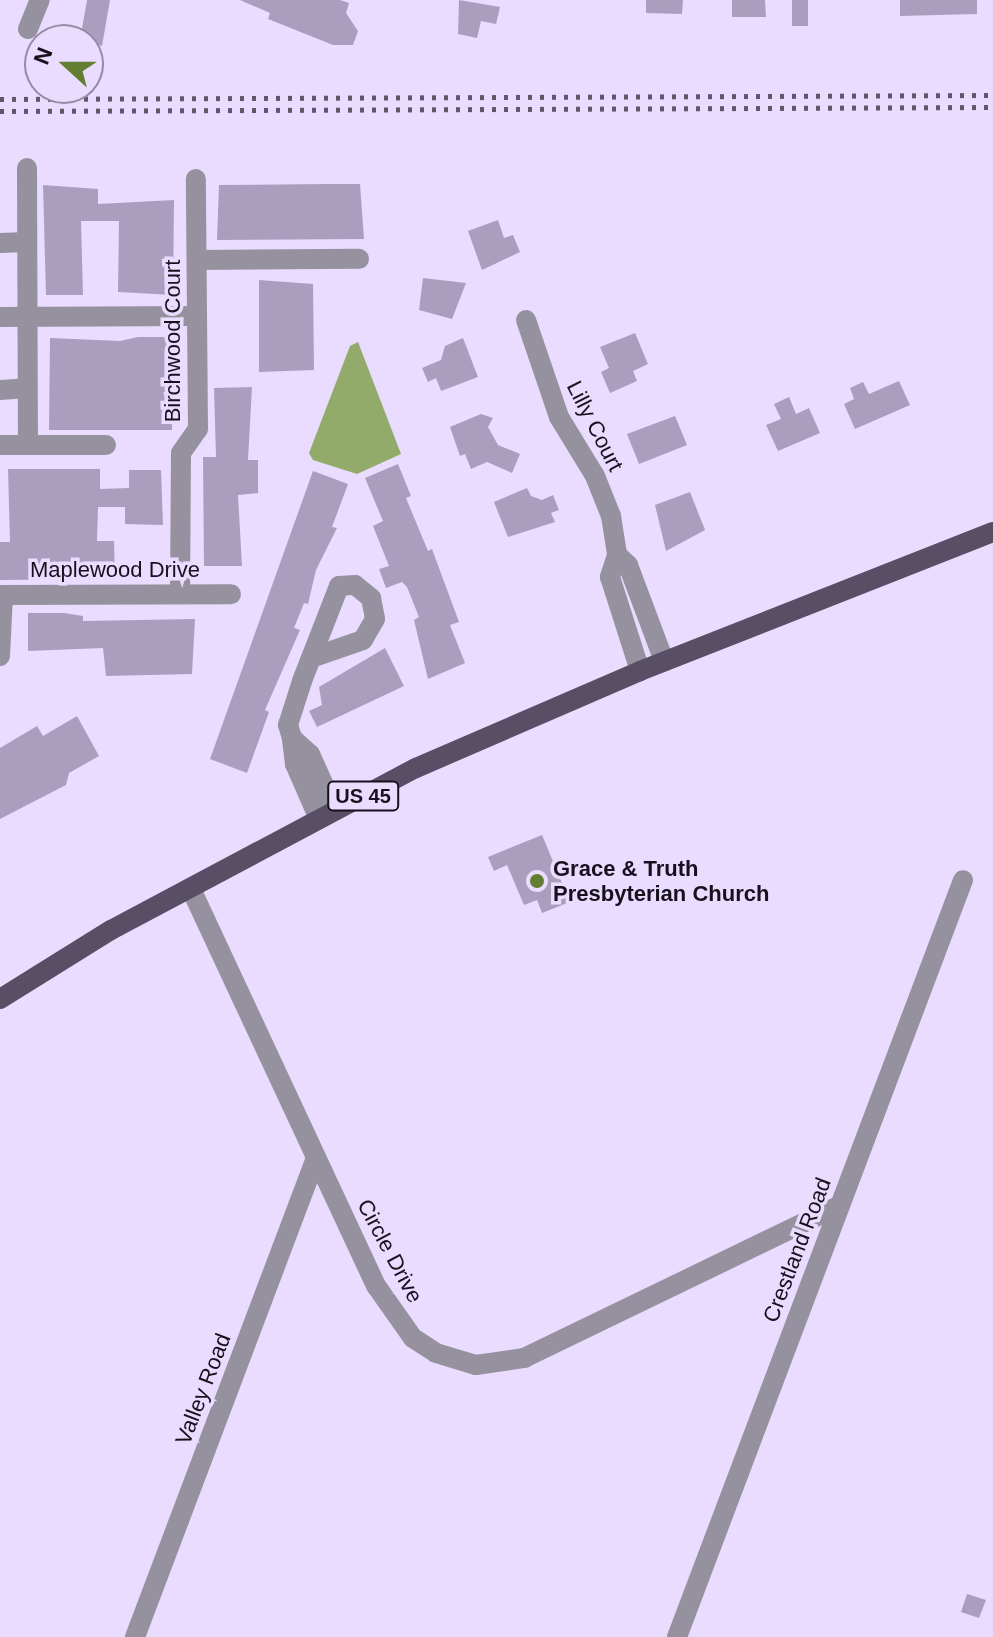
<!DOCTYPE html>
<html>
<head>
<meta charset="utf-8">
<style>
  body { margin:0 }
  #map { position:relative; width:993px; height:1637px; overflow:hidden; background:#e9dcfe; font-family:Arial,sans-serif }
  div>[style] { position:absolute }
  .water>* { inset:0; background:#93ab6a }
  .building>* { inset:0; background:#aa9ebe }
  .minor>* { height:20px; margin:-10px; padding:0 10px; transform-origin:10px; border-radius:10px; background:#96919f }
  .primary>* { height:20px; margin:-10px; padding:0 10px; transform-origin:10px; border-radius:10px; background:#584f66 }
  .rail>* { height:5px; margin-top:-2.5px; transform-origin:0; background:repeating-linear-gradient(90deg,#5e576a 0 4px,transparent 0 12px) }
  .dots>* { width:22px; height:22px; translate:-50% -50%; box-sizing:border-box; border:4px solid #e9dcfe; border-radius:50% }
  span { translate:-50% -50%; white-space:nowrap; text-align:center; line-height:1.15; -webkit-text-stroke:7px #e9dcfe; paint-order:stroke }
  .shield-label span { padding:2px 6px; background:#e9dcfe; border:2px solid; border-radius:6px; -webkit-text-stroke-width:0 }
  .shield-label { font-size:20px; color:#16111d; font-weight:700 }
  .street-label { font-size:22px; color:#16111d }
  .poi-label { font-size:22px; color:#16111d; font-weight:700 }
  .left { translate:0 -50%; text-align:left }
  .north { position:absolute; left:24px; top:24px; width:80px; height:80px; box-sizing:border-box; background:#e9dcfe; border:2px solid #958ba4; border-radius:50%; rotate:291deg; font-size:22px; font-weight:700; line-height:32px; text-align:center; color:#16111d }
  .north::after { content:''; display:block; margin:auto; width:28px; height:36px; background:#647e31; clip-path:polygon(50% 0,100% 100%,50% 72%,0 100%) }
</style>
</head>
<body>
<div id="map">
  <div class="water">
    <div style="clip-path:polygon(358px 342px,401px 454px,357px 474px,313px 460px,309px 453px,350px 346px)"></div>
  </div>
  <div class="building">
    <div style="clip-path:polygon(87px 0,110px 0,102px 46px,80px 40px)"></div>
    <div style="clip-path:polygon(240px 0,340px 0,349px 3px,346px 13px,358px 31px,353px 45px,333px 45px,268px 19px,270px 13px)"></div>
    <div style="clip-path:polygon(459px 0,500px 7px,496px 24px,481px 21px,477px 38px,458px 34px)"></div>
    <div style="clip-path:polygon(646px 0,683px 0,682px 14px,646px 13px)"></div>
    <div style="clip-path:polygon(732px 0,765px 0,766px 17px,732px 17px)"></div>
    <div style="clip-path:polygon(792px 0,808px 0,808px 26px,792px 26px)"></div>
    <div style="clip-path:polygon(900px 0,977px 0,977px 14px,900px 16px)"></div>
    <div style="clip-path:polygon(328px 184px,360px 184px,364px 239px,217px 240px,219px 185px)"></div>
    <div style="clip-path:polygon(43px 185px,98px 189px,98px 204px,174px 200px,173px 295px,118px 292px,119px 221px,81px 221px,83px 295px,46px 295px)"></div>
    <div style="clip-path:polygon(498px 220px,504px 238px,513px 235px,520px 252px,482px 270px,468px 231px)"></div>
    <div style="clip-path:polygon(423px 278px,466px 283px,452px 319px,419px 310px)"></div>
    <div style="clip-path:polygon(259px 280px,313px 284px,314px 370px,259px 372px)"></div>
    <div style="clip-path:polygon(635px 333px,648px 364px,633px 371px,637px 381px,610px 393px,601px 372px,609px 368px,600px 347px)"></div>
    <div style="clip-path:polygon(138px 337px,174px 337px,172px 430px,49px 430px,50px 338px,120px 341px)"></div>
    <div style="clip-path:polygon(463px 338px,478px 377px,441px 391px,436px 378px,428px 382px,422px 368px,441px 360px,445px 346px)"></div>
    <div style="clip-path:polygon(899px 381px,910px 405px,855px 429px,844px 404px,854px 399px,850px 388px,863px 382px,869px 394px)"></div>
    <div style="clip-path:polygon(252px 387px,248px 460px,258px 460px,258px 493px,238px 495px,242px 566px,204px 566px,203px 457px,216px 457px,214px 388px)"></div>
    <div style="clip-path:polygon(789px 397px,796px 414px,809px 408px,820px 433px,778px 451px,766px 425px,781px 419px,774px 404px)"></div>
    <div style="clip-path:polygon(481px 414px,493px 418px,488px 427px,498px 445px,520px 454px,512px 473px,487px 462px,471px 469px,465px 454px,460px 456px,450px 427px)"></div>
    <div style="clip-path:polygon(675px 416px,687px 445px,639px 464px,627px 434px)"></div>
    <div style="clip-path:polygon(398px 464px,411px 496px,406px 498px,428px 551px,432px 549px,459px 622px,450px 625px,465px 663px,428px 679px,414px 620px,419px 617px,407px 587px,402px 582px,386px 588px,379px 569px,389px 566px,373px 526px,383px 521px,365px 478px)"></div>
    <div style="clip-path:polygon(8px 469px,100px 469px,100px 489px,129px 488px,129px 470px,161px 470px,163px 525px,125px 524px,125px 507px,98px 507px,97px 541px,114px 541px,115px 579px,0 580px,0 542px,10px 542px)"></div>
    <div style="clip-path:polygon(313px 471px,348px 484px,332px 527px,337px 528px,316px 570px,308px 604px,304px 603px,294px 628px,300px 630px,265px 710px,269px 712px,247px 773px,210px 759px)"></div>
    <div style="clip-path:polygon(527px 488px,531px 496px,542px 500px,553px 495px,559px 510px,551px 513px,555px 522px,508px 537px,494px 502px)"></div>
    <div style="clip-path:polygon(690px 492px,705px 530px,666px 551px,655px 505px)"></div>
    <div style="clip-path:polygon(28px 613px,64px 613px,83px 616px,83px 621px,195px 619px,192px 674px,106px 676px,103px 648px,28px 651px)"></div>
    <div style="clip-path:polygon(385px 648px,404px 686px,317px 727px,309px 711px,322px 705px,319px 687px)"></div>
    <div style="clip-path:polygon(77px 716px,99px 756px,69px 773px,66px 785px,0 819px,0 748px,37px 726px,43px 736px)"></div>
    <div style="clip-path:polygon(542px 835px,570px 902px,542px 913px,537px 900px,524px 905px,507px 865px,494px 871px,488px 857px)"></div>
    <div style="clip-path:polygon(967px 1594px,986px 1600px,979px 1618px,961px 1612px)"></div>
  </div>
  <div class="minor">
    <div style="left:28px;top:29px;width:31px;rotate:-68deg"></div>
    <div style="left:27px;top:168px;width:276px;rotate:89.8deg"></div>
    <div style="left:0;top:243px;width:26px;rotate:-2deg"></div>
    <div style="left:197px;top:260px;width:162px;rotate:-0.4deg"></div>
    <div style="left:0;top:317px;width:196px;rotate:-0.3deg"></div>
    <div style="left:526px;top:320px;width:102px;rotate:71.2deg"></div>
    <div style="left:559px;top:417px;width:69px;rotate:58.6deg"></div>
    <div style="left:595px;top:476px;width:43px;rotate:68.2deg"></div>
    <div style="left:611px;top:516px;width:39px;rotate:81deg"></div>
    <div style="left:617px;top:555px;width:23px;rotate:108deg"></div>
    <div style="left:610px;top:577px;width:99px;rotate:72.3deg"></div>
    <div style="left:0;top:390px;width:27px;rotate:-4deg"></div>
    <div style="left:0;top:445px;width:106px"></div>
    <div style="left:617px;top:555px;width:15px;rotate:42deg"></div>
    <div style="left:628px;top:565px;width:103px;rotate:69.4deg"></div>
    <div style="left:180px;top:594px;width:141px;rotate:-89.6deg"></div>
    <div style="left:181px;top:453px;width:29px;rotate:-55deg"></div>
    <div style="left:198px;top:429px;width:250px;rotate:-90.5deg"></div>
    <div style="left:0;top:595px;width:231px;rotate:-0.2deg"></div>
    <div style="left:0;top:656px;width:61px;rotate:-87.2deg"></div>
    <div style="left:292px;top:738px;width:14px;rotate:-107deg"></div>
    <div style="left:288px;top:725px;width:46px;rotate:-72.3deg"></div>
    <div style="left:302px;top:681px;width:102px;rotate:-68.7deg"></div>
    <div style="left:339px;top:586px;width:16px;rotate:-4deg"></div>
    <div style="left:355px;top:585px;width:21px;rotate:39deg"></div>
    <div style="left:371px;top:598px;width:21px;rotate:79deg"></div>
    <div style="left:375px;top:619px;width:24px;rotate:120deg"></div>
    <div style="left:363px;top:640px;width:55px;rotate:160.9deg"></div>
    <div style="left:319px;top:819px;width:60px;rotate:-113.6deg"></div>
    <div style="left:295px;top:764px;width:26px;rotate:-97deg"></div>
    <div style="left:292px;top:738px;width:24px;rotate:42deg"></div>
    <div style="left:310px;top:754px;width:61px;rotate:65.9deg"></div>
    <div style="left:191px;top:889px;width:439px;rotate:65deg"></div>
    <div style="left:377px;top:1287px;width:62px;rotate:54.8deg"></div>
    <div style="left:413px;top:1338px;width:27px;rotate:33deg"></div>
    <div style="left:436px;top:1353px;width:42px;rotate:16.7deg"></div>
    <div style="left:476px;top:1365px;width:49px;rotate:-8.3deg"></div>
    <div style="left:524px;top:1358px;width:351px;rotate:-25.8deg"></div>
    <div style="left:135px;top:1637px;width:512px;rotate:-69.3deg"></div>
    <div style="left:677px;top:1637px;width:809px;rotate:-69.3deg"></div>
  </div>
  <div class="primary">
    <div style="left:0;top:999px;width:131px;rotate:-31.9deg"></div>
    <div style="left:111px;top:930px;width:345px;rotate:-28deg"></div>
    <div style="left:416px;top:768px;width:244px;rotate:-23.4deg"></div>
    <div style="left:640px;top:671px;width:379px;rotate:-21.5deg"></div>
  </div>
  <div class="rail">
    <div style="left:0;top:99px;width:993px;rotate:-0.23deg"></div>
    <div style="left:0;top:111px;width:993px;rotate:-0.23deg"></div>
  </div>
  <div class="dots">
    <div style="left:537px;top:881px;background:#647e31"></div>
  </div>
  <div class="shield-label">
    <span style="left:363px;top:796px">US 45</span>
  </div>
  <div class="street-label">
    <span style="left:173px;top:341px;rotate:-90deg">Birchwood Court</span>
    <span style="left:595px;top:426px;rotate:63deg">Lilly Court</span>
    <span style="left:115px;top:570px">Maplewood Drive</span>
    <span style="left:797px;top:1250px;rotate:-69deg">Crestland Road</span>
    <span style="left:390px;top:1251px;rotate:62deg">Circle Drive</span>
    <span style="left:203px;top:1389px;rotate:-69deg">Valley Road</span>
  </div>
  <div class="poi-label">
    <span class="left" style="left:553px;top:881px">Grace &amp; Truth<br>Presbyterian Church</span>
  </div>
  <div class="north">N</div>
</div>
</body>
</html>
